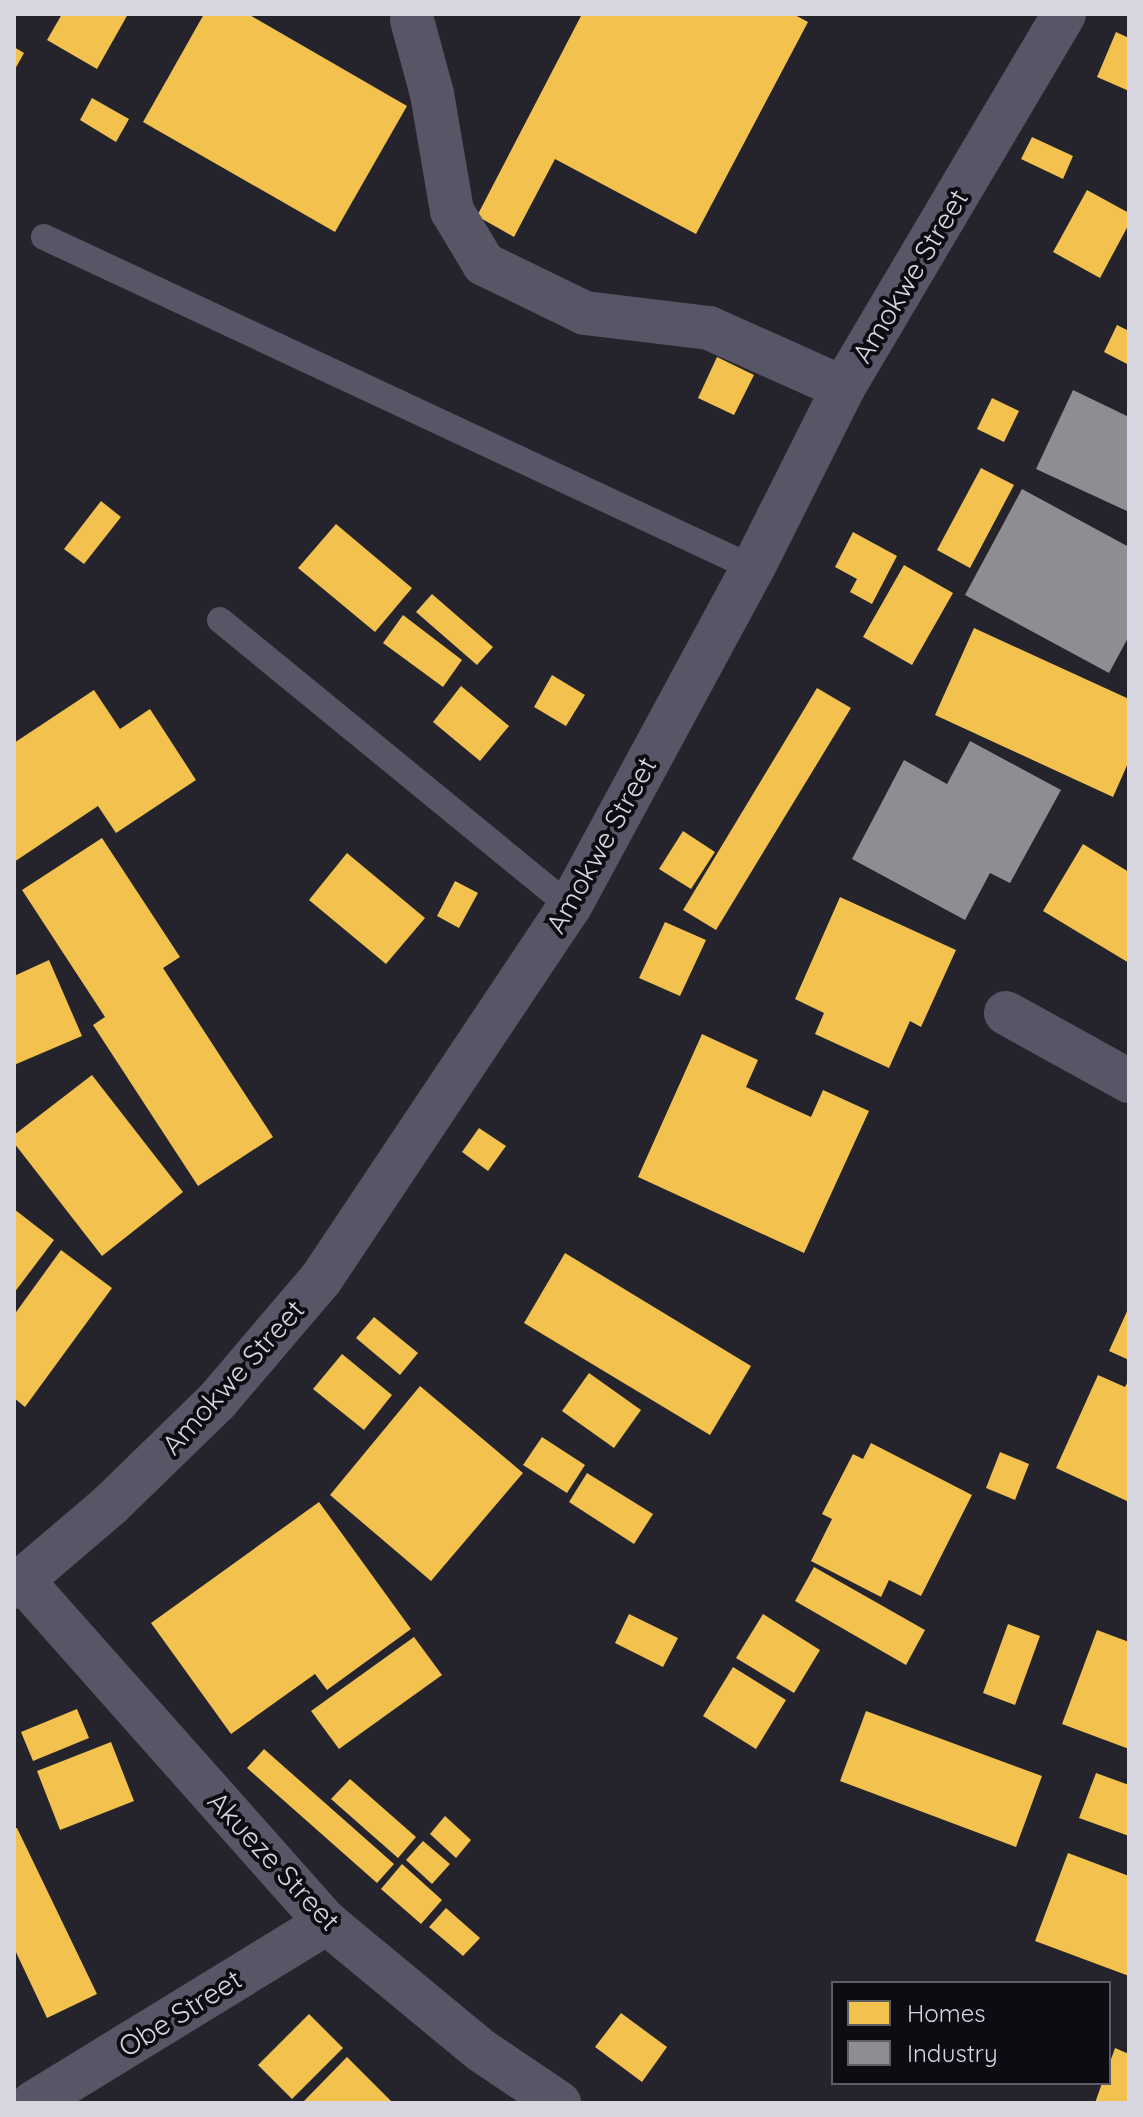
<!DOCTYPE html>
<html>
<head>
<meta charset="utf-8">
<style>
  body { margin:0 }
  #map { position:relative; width:1143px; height:2117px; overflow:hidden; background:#25242c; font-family:Quicksand,sans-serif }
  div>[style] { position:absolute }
  .homes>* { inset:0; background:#f2c14e }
  .industry>* { inset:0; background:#8d8d92 }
  .lane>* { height:26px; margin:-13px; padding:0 13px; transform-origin:13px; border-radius:13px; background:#585666 }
  .street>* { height:44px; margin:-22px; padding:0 22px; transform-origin:22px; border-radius:22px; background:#585666 }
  span { translate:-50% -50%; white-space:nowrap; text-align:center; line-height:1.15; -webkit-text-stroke:8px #0c0c12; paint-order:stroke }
  .street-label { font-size:28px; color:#d7d6e0 }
  .frame { position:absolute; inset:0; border:16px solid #d7d6e0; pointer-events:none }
  .legend { position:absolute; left:831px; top:1981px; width:280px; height:104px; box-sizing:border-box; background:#0c0c12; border:2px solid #5d5d64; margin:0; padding:10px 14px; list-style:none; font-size:24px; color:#d7d6e0 }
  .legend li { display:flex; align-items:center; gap:16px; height:40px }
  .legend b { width:40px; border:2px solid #5d5d64 }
</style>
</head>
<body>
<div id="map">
  <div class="homes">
    <div style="clip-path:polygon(62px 14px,128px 14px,97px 69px,47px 40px)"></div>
    <div style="clip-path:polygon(204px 14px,248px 14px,407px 106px,335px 232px,143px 122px)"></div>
    <div style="clip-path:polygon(582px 14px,793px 14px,808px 22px,696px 234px,555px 159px,514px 237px,477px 216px)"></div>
    <div style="clip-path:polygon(1116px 32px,1129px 38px,1129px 91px,1097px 77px)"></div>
    <div style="clip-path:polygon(14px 47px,24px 53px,14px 71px)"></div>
    <div style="clip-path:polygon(92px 98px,129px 119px,116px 142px,80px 120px)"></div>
    <div style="clip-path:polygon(1032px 137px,1073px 156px,1063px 179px,1021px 159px)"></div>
    <div style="clip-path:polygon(1087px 190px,1129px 213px,1129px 224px,1100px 278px,1053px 252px)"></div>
    <div style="clip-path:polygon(1117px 325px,1129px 331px,1129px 365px,1104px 352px)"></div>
    <div style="clip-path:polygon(717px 357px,754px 375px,734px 415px,698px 398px)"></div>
    <div style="clip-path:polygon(992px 398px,1019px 411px,1004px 442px,977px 429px)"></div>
    <div style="clip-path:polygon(981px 468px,1014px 485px,970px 568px,937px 550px)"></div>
    <div style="clip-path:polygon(101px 501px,121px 517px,84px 564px,64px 549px)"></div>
    <div style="clip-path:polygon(336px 524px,412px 588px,375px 632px,298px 568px)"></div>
    <div style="clip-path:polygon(853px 532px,897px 556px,872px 604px,850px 592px,857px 579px,835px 567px)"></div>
    <div style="clip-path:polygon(904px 565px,953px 593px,912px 665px,863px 637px)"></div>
    <div style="clip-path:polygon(432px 594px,493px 647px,477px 665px,416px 612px)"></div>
    <div style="clip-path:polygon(403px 615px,462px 660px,443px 687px,383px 643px)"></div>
    <div style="clip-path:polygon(974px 628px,1129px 699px,1129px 761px,1113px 797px,935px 715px)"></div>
    <div style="clip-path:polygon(552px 675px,585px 695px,566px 726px,534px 707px)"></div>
    <div style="clip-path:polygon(461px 686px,509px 726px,480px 761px,433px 722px)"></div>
    <div style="clip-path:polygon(817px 688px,851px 708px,716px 930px,683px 910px)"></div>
    <div style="clip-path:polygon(94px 690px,120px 729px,150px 709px,196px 780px,116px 833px,98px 806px,14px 862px,14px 743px)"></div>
    <div style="clip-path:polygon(683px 831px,715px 852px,691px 889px,659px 869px)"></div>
    <div style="clip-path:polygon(102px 838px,180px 957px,163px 968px,273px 1137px,198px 1186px,93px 1025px,105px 1017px,22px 890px)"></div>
    <div style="clip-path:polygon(1083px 844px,1129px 872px,1129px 963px,1043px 911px)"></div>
    <div style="clip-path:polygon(347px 853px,425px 918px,386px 964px,309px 900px)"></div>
    <div style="clip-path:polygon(455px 881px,478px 893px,459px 928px,437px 916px)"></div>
    <div style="clip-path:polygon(840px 897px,956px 950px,921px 1027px,910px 1021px,889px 1068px,815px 1034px,824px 1013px,795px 999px)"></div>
    <div style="clip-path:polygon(665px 922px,706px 940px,680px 996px,639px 978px)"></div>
    <div style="clip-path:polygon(49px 960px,82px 1036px,14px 1065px,14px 976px)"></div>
    <div style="clip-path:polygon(702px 1034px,758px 1060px,746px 1087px,811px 1117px,823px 1090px,869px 1111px,804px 1253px,638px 1177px)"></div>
    <div style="clip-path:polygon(92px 1075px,183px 1192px,102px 1256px,14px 1143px,14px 1135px)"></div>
    <div style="clip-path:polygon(479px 1128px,506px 1146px,488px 1171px,462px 1152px)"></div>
    <div style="clip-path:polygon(14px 1209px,54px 1240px,14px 1293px)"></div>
    <div style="clip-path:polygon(61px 1250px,112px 1288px,25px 1407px,14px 1398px,14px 1315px)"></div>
    <div style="clip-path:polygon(565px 1253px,751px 1366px,710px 1435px,524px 1323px)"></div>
    <div style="clip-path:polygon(1129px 1307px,1129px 1360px,1109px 1351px)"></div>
    <div style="clip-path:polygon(374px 1317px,418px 1353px,400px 1375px,356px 1338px)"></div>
    <div style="clip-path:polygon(342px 1354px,392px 1395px,364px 1430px,313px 1389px)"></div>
    <div style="clip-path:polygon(589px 1373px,641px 1410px,614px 1448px,562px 1411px)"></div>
    <div style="clip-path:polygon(1098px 1375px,1125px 1387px,1129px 1379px,1129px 1502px,1056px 1468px)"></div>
    <div style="clip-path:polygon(420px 1386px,523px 1473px,431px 1581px,330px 1495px)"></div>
    <div style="clip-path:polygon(542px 1437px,585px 1465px,567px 1493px,523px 1465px)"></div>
    <div style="clip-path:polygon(871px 1443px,972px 1495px,921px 1596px,889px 1580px,881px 1597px,811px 1561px,832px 1519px,822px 1514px,853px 1454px,863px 1459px)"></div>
    <div style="clip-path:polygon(1000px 1452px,1029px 1464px,1015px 1500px,986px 1488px)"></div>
    <div style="clip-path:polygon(587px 1473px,653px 1514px,634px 1544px,569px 1502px)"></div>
    <div style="clip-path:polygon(319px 1502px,411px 1629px,327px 1690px,315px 1674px,231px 1734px,151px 1623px)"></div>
    <div style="clip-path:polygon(814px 1567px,925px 1630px,906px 1665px,795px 1601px)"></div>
    <div style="clip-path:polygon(629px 1614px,678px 1638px,663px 1667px,615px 1643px)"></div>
    <div style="clip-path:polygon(763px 1614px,820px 1650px,794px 1693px,736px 1658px)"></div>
    <div style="clip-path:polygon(1008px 1624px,1040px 1636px,1015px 1705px,983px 1693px)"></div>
    <div style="clip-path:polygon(1097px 1630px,1129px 1642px,1129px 1749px,1062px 1724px)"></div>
    <div style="clip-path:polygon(414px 1637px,442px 1675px,339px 1749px,311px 1711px)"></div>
    <div style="clip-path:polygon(733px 1667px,786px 1700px,756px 1749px,703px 1716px)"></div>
    <div style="clip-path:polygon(77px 1709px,89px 1738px,33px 1761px,21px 1732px)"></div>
    <div style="clip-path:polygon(866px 1711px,1042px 1776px,1016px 1847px,840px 1781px)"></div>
    <div style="clip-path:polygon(111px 1742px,134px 1801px,60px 1830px,37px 1771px)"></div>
    <div style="clip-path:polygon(264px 1749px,394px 1864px,377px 1883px,247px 1768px)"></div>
    <div style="clip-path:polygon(1096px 1773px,1129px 1785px,1129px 1836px,1079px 1818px)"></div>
    <div style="clip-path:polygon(350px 1779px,416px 1837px,398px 1858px,331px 1799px)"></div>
    <div style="clip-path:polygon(445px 1816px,471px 1840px,456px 1858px,430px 1834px)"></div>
    <div style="clip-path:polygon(17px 1828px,97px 1994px,47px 2018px,14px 1948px,14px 1829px)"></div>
    <div style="clip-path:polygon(423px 1841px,450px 1864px,432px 1884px,406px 1860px)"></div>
    <div style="clip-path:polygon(1068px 1853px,1129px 1876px,1129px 1976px,1035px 1941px)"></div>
    <div style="clip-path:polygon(402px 1864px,442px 1900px,421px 1924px,381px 1889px)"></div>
    <div style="clip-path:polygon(446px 1908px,480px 1938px,463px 1956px,429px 1927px)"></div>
    <div style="clip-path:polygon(621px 2013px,667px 2047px,642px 2082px,595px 2047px)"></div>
    <div style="clip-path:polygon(309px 2014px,343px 2048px,292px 2099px,258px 2065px)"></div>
    <div style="clip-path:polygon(1115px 2048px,1129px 2054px,1129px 2103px,1095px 2103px,1102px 2083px,1109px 2083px,1109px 2065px)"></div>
    <div style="clip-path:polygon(347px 2057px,393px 2103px,302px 2103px)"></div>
  </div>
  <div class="industry">
    <div style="clip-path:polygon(1073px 390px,1129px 417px,1129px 512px,1036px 469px)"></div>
    <div style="clip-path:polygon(1022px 489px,1129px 547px,1129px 636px,1109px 673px,965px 595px)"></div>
    <div style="clip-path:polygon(970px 741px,1061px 790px,1010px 883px,990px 873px,965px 920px,852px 859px,904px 760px,947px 784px)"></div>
  </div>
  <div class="lane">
    <div style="left:44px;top:237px;width:782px;rotate:25.03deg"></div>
    <div style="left:220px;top:620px;width:452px;rotate:39.3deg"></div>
  </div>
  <div class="street">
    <div style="left:412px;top:20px;width:77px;rotate:74.9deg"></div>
    <div style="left:432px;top:94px;width:119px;rotate:80.3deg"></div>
    <div style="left:452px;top:211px;width:62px;rotate:58.9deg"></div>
    <div style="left:484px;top:264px;width:112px;rotate:25.9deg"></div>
    <div style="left:585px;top:313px;width:125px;rotate:6.9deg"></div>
    <div style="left:709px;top:328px;width:147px;rotate:24.1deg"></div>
    <div style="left:1006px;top:1013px;width:141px;rotate:28.9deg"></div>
    <div style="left:23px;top:1581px;width:458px;rotate:48.4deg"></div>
    <div style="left:327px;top:1923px;width:201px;rotate:39.6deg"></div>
    <div style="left:482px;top:2051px;width:93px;rotate:34deg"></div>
    <div style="left:14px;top:1587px;width:126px;rotate:-40.5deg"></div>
    <div style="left:110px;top:1505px;width:149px;rotate:-44.2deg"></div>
    <div style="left:217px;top:1401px;width:160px;rotate:-49.6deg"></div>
    <div style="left:321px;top:1279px;width:448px;rotate:-56.3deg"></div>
    <div style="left:570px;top:906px;width:384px;rotate:-61.6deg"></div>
    <div style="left:753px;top:568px;width:201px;rotate:-63.4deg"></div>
    <div style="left:843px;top:388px;width:434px;rotate:-59.4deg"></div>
    <div style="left:33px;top:2103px;width:345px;rotate:-31.5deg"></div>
  </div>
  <div class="street-label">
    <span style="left:910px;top:276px;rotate:-59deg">Amokwe Street</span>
    <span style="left:601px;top:845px;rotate:-61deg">Amokwe Street</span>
    <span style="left:233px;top:1377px;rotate:-48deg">Amokwe Street</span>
    <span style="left:274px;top:1861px;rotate:47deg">Akueze Street</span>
    <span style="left:180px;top:2013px;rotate:-32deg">Obe Street</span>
  </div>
  <div class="frame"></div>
  <ul class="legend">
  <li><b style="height:22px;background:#f2c14e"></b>Homes</li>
  <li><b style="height:22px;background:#8d8d92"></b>Industry</li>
  </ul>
</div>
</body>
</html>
